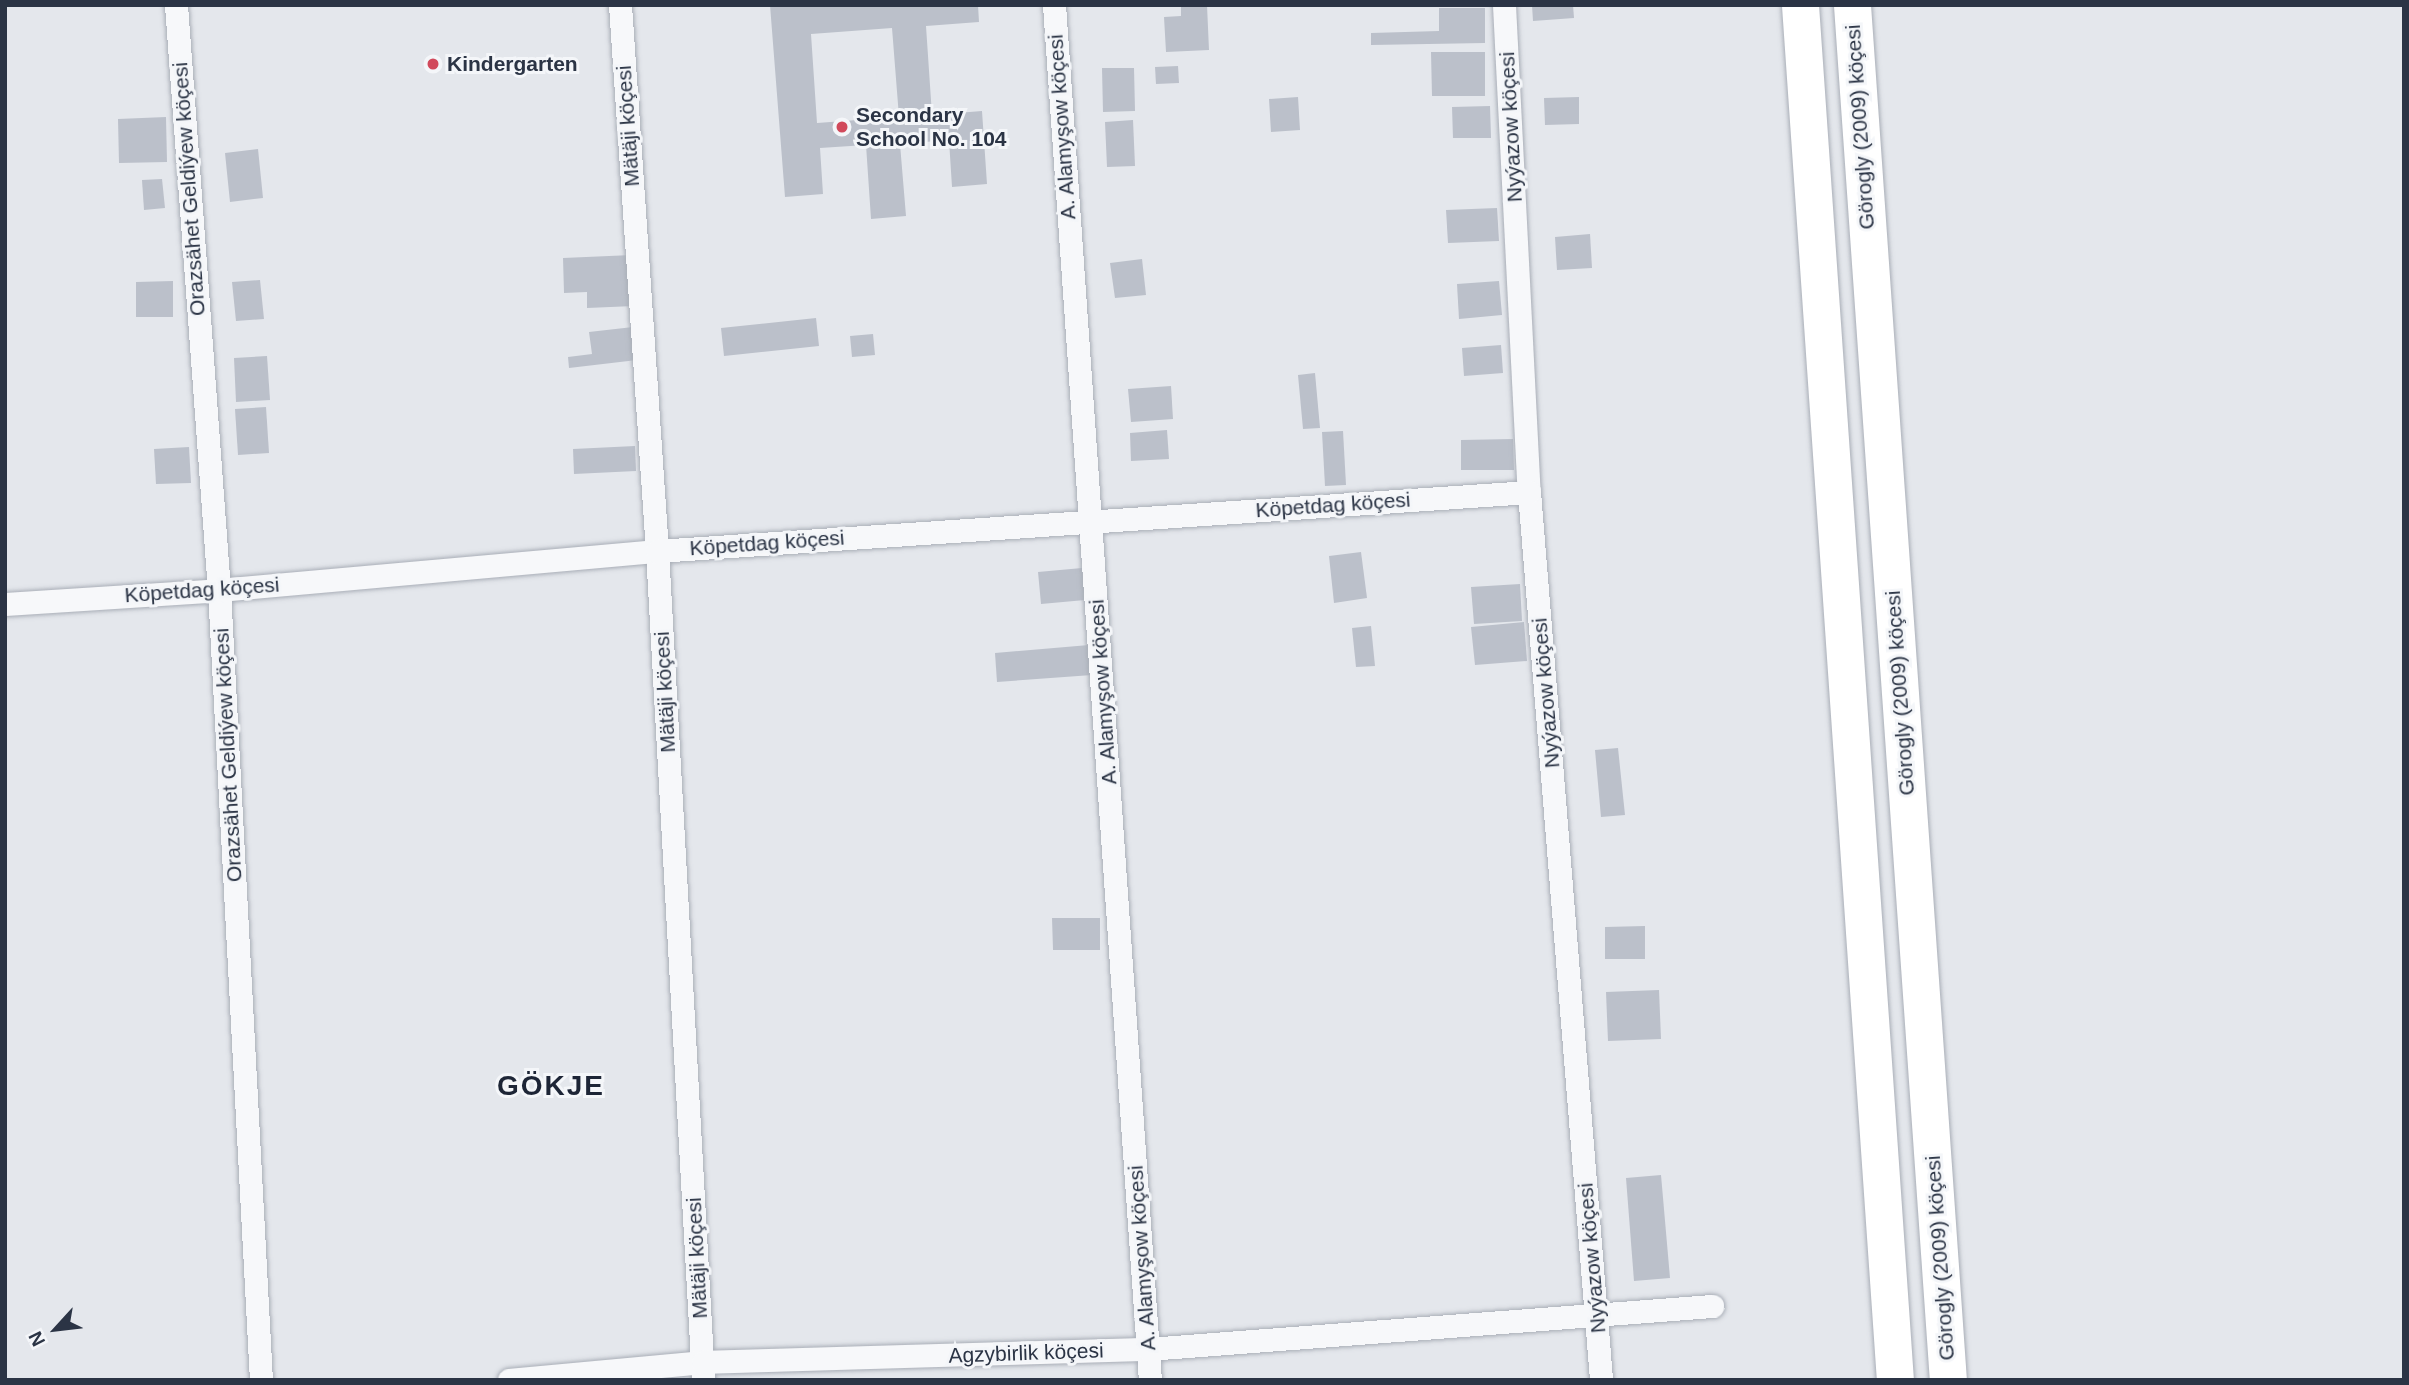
<!DOCTYPE html>
<html>
<head>
<meta charset="utf-8">
<style>
  body { margin:0 }
  #map { position:relative; width:2409px; height:1385px; overflow:hidden; background:#e4e7ec; font-family:Arial,sans-serif }
  div>[style] { position:absolute }
  .building>* { inset:0; background:#bbc0ca }
  .roads { filter:drop-shadow(0 0 2px #a9aeb7) drop-shadow(0 0 2px #a9aeb7) }
  .street>* { height:23px; margin:-11.5px; padding:0 11.5px; transform-origin:11.5px; border-radius:11.5px; background:#f7f8fa }
  .primary>* { height:37px; margin:-18.5px; padding:0 18.5px; transform-origin:18.5px; border-radius:18.5px; background:#fff }
  .dots>* { width:19px; height:19px; translate:-50% -50%; box-sizing:border-box; border:4px solid #f4f6f9; border-radius:50% }
  span { translate:-50% -50%; white-space:nowrap; text-align:center; line-height:1.15; -webkit-text-stroke:6px #f4f6f9; paint-order:stroke }
  .poi-label { font-size:21px; color:#2b3445; font-weight:700 }
  .left { translate:0 -50%; text-align:left }
  .street-label { font-size:21px; color:#2b3445 }
  .district-label { font-size:28px; color:#1d2536; font-weight:700; letter-spacing:2px }
  .frame { position:absolute; inset:0; border:7px solid #2b3445; pointer-events:none }
  .north { position:absolute; left:21px; top:1294px; width:70px; height:70px; -webkit-text-stroke:5px #f4f6f9; paint-order:stroke; rotate:243deg; font-size:19px; font-weight:700; line-height:28px; text-align:center; color:#2b3445 }
  .north::after { content:''; display:block; margin:auto; width:24px; height:32px; background:#2b3445; clip-path:polygon(50% 0,100% 100%,50% 72%,0 100%) }
</style>
</head>
<body>
<div id="map">
  <div class="building">
    <div style="clip-path:polygon(evenodd,770px 5px,978px 5px,979px 22px,926px 26px,932px 115px,982px 111px,987px 184px,952px 187px,949px 140px,900px 144px,906px 216px,871px 219px,866px 145px,820px 148px,823px 194px,785px 197px,770px 5px,892px 28px,899px 117px,817px 123px,811px 34px,892px 28px)"></div>
    <div style="clip-path:polygon(1181px 5px,1207px 5px,1209px 50px,1166px 52px,1164px 17px,1181px 16px)"></div>
    <div style="clip-path:polygon(1532px 5px,1573px 5px,1574px 18px,1533px 21px)"></div>
    <div style="clip-path:polygon(1439px 8px,1485px 8px,1485px 43px,1371px 45px,1371px 33px,1439px 31px)"></div>
    <div style="clip-path:polygon(1431px 52px,1485px 52px,1485px 96px,1432px 96px)"></div>
    <div style="clip-path:polygon(1178px 66px,1179px 83px,1156px 84px,1155px 67px)"></div>
    <div style="clip-path:polygon(1102px 68px,1134px 68px,1135px 111px,1103px 112px)"></div>
    <div style="clip-path:polygon(1298px 97px,1300px 130px,1271px 132px,1269px 99px)"></div>
    <div style="clip-path:polygon(1579px 97px,1579px 124px,1545px 125px,1544px 98px)"></div>
    <div style="clip-path:polygon(1490px 106px,1491px 138px,1453px 138px,1452px 107px)"></div>
    <div style="clip-path:polygon(166px 117px,167px 162px,119px 163px,118px 119px)"></div>
    <div style="clip-path:polygon(1133px 120px,1135px 166px,1107px 167px,1105px 122px)"></div>
    <div style="clip-path:polygon(258px 149px,263px 198px,230px 202px,225px 153px)"></div>
    <div style="clip-path:polygon(162px 179px,165px 208px,144px 210px,142px 180px)"></div>
    <div style="clip-path:polygon(1497px 208px,1499px 241px,1448px 243px,1446px 210px)"></div>
    <div style="clip-path:polygon(1590px 234px,1592px 268px,1557px 270px,1555px 237px)"></div>
    <div style="clip-path:polygon(632px 255px,634px 306px,587px 308px,587px 292px,564px 293px,563px 258px)"></div>
    <div style="clip-path:polygon(1142px 259px,1146px 295px,1115px 298px,1110px 263px)"></div>
    <div style="clip-path:polygon(260px 280px,264px 319px,236px 321px,232px 282px)"></div>
    <div style="clip-path:polygon(173px 281px,173px 317px,136px 317px,136px 282px)"></div>
    <div style="clip-path:polygon(1499px 281px,1502px 315px,1459px 319px,1457px 284px)"></div>
    <div style="clip-path:polygon(816px 318px,819px 346px,724px 356px,721px 328px)"></div>
    <div style="clip-path:polygon(633px 327px,637px 360px,569px 368px,568px 357px,592px 354px,589px 332px)"></div>
    <div style="clip-path:polygon(873px 334px,875px 355px,852px 357px,850px 336px)"></div>
    <div style="clip-path:polygon(1501px 345px,1503px 373px,1464px 376px,1462px 348px)"></div>
    <div style="clip-path:polygon(267px 356px,270px 400px,236px 402px,234px 358px)"></div>
    <div style="clip-path:polygon(1315px 373px,1320px 428px,1303px 429px,1298px 375px)"></div>
    <div style="clip-path:polygon(1171px 386px,1173px 419px,1131px 422px,1128px 389px)"></div>
    <div style="clip-path:polygon(266px 407px,269px 453px,238px 455px,235px 409px)"></div>
    <div style="clip-path:polygon(1167px 430px,1169px 459px,1131px 461px,1130px 433px)"></div>
    <div style="clip-path:polygon(1343px 431px,1346px 485px,1325px 486px,1322px 432px)"></div>
    <div style="clip-path:polygon(1513px 439px,1514px 470px,1461px 470px,1461px 440px)"></div>
    <div style="clip-path:polygon(635px 446px,636px 471px,574px 474px,573px 449px)"></div>
    <div style="clip-path:polygon(189px 447px,191px 483px,156px 484px,154px 449px)"></div>
    <div style="clip-path:polygon(1361px 552px,1367px 598px,1334px 603px,1329px 556px)"></div>
    <div style="clip-path:polygon(1082px 568px,1085px 600px,1041px 604px,1038px 572px)"></div>
    <div style="clip-path:polygon(1520px 584px,1522px 621px,1474px 624px,1471px 587px)"></div>
    <div style="clip-path:polygon(1524px 622px,1527px 661px,1475px 665px,1471px 627px)"></div>
    <div style="clip-path:polygon(1371px 626px,1375px 666px,1356px 667px,1352px 628px)"></div>
    <div style="clip-path:polygon(1089px 645px,1092px 675px,997px 682px,995px 653px)"></div>
    <div style="clip-path:polygon(1618px 748px,1625px 815px,1601px 817px,1595px 750px)"></div>
    <div style="clip-path:polygon(1052px 918px,1100px 918px,1100px 950px,1053px 950px)"></div>
    <div style="clip-path:polygon(1645px 926px,1645px 959px,1605px 959px,1605px 927px)"></div>
    <div style="clip-path:polygon(1659px 990px,1661px 1039px,1608px 1041px,1606px 992px)"></div>
    <div style="clip-path:polygon(1661px 1175px,1670px 1278px,1634px 1281px,1626px 1178px)"></div>
  </div>
  <div class="roads">
    <div class="street">
      <div style="left:176px;top:5px;width:587px;rotate:85.8deg"></div>
      <div style="left:219px;top:590px;width:791px;rotate:86.96deg"></div>
      <div style="left:620px;top:5px;width:547px;rotate:86.12deg"></div>
      <div style="left:657px;top:551px;width:830px;rotate:86.82deg"></div>
      <div style="left:1054px;top:5px;width:1378px;rotate:86.01deg"></div>
      <div style="left:1504px;top:5px;width:488px;rotate:87.1deg"></div>
      <div style="left:1529px;top:492px;width:891px;rotate:85.36deg"></div>
      <div style="left:5px;top:604px;width:214px;rotate:-3.7deg"></div>
      <div style="left:219px;top:590px;width:440px;rotate:-5.1deg"></div>
      <div style="left:657px;top:551px;width:874px;rotate:-3.87deg"></div>
      <div style="left:509px;top:1380px;width:195px;rotate:-5.3deg"></div>
      <div style="left:703px;top:1362px;width:445px;rotate:-1.7deg"></div>
      <div style="left:1148px;top:1349px;width:566px;rotate:-4.36deg"></div>
    </div>
    <div class="primary">
      <div style="left:1800px;top:5px;width:1378px;rotate:86.05deg"></div>
      <div style="left:1852px;top:5px;width:1378px;rotate:86.01deg"></div>
    </div>
  </div>
  <div class="dots">
    <div style="left:433px;top:64px;background:#d1495b"></div>
    <div style="left:842px;top:127px;background:#d1495b"></div>
  </div>
  <div class="poi-label">
    <span class="left" style="left:447px;top:64px">Kindergarten</span>
    <span class="left" style="left:856px;top:127px">Secondary<br>School No. 104</span>
  </div>
  <div class="street-label">
    <span style="left:628px;top:126px;rotate:-94deg">Mätäji köçesi</span>
    <span style="left:1062px;top:127px;rotate:-94deg">A. Alamyşow köçesi</span>
    <span style="left:1511px;top:127px;rotate:-93deg">Nyýazow köçesi</span>
    <span style="left:1860px;top:127px;rotate:-94deg">Görogly (2009) köçesi</span>
    <span style="left:189px;top:189px;rotate:-94deg">Orazsähet Geldiýew köçesi</span>
    <span style="left:1333px;top:505px;rotate:-4deg">Köpetdag köçesi</span>
    <span style="left:767px;top:543px;rotate:-4deg">Köpetdag köçesi</span>
    <span style="left:202px;top:590px;rotate:-4deg">Köpetdag köçesi</span>
    <span style="left:665px;top:692px;rotate:-93deg">Mätäji köçesi</span>
    <span style="left:1103px;top:692px;rotate:-94deg">A. Alamyşow köçesi</span>
    <span style="left:1546px;top:693px;rotate:-95deg">Nyýazow köçesi</span>
    <span style="left:1900px;top:693px;rotate:-94deg">Görogly (2009) köçesi</span>
    <span style="left:228px;top:755px;rotate:-93deg">Orazsähet Geldiýew köçesi</span>
    <span style="left:697px;top:1258px;rotate:-93deg">Mätäji köçesi</span>
    <span style="left:1142px;top:1258px;rotate:-94deg">A. Alamyşow köçesi</span>
    <span style="left:1592px;top:1258px;rotate:-95deg">Nyýazow köçesi</span>
    <span style="left:1940px;top:1258px;rotate:-94deg">Görogly (2009) köçesi</span>
    <span style="left:1026px;top:1353px;rotate:-2deg">Agzybirlik köçesi</span>
  </div>
  <div class="district-label">
    <span style="left:551px;top:1086px">GÖKJE</span>
  </div>
  <div class="frame"></div>
  <div class="north">N</div>
</div>
</body>
</html>
